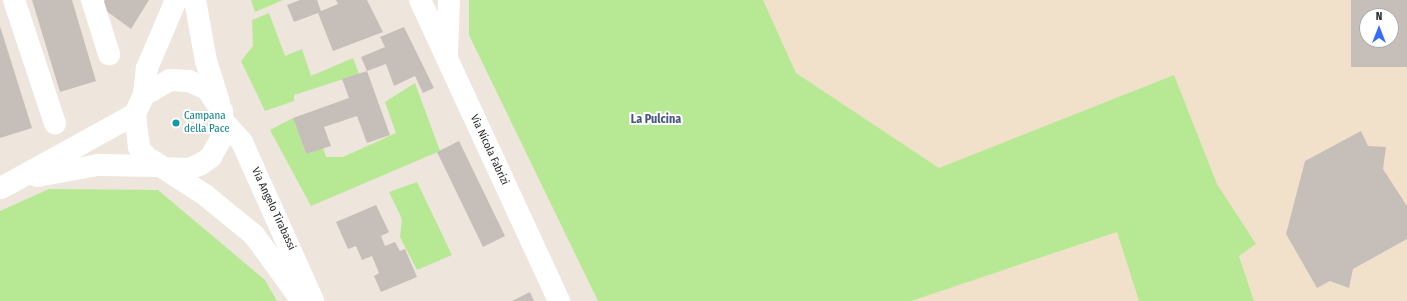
<!DOCTYPE html>
<html>
<head>
<meta charset="utf-8">
<style>
  body { margin:0 }
  #map { position:relative; width:1407px; height:301px; overflow:hidden; background:#eee5dc; font-family:"Fira Sans Condensed",sans-serif }
  div>[style] { position:absolute }
  .education>* { inset:0; background:#f1e1ca }
  .green>* { inset:0; background:#b7e994 }
  .building>* { inset:0; background:#c6bfb9 }
  .minor>* { height:22px; margin:-11px; padding:0 11px; transform-origin:11px; border-radius:11px; background:#fff }
  .dots>* { width:11px; height:11px; translate:-50% -50%; box-sizing:border-box; border:2px solid #fff; border-radius:50% }
  span { translate:-50% -50%; white-space:nowrap; text-align:center; line-height:1.15; -webkit-text-stroke:4px #fff; paint-order:stroke }
  .culture-label { font-size:11px; color:#0d838f }
  .left { translate:0 -50%; text-align:left }
  .street-label { font-size:11px; color:#2b2b2b }
  .neighbourhood-label { font-size:12px; color:#475680; font-weight:700 }
  .north { position:absolute; left:1359px; top:8px; width:40px; height:40px; box-sizing:border-box; background:#fff; border:1px solid #aaa; border-radius:50%; rotate:0deg; font-size:11px; font-weight:700; line-height:16px; text-align:center; color:#2b2b2b }
  .north::after { content:''; display:block; margin:auto; width:14px; height:18px; background:#386cff; clip-path:polygon(50% 0,100% 100%,50% 72%,0 100%) }
</style>
</head>
<body>
<div id="map">
  <div class="education">
    <div style="clip-path:polygon(evenodd,763px 0,1407px 0,1407px 301px,1254px 301px,1239px 256px,1256px 244px,1217px 184px,1174px 75px,939px 168px,796px 73px,763px 0,1367px 16px,1391px 16px,1391px 40px,1367px 40px,1367px 16px)"></div>
    <div style="clip-path:polygon(1118px 232px,1139px 301px,911px 301px)"></div>
  </div>
  <div class="green">
    <div style="clip-path:polygon(251px 0,283px 0,255px 12px)"></div>
    <div style="clip-path:polygon(469px 0,763px 0,796px 73px,939px 168px,1174px 75px,1217px 184px,1256px 244px,1239px 256px,1254px 301px,1139px 301px,1117px 232px,911px 301px,598px 301px,469px 35px)"></div>
    <div style="clip-path:polygon(269px 13px,285px 56px,302px 49px,311px 76px,353px 58px,359px 74px,294px 95px,294px 101px,265px 111px,241px 61px,253px 46px,252px 20px)"></div>
    <div style="clip-path:polygon(415px 83px,440px 151px,311px 206px,270px 130px,293px 118px,306px 154px,323px 148px,326px 157px,343px 157px,396px 133px,385px 102px)"></div>
    <div style="clip-path:polygon(417px 182px,452px 255px,417px 270px,400px 237px,402px 219px,389px 192px)"></div>
    <div style="clip-path:polygon(49px 189px,158px 190px,265px 280px,277px 301px,0 301px,0 211px)"></div>
  </div>
  <div class="building">
    <div style="clip-path:polygon(32px 0,72px 0,96px 81px,60px 92px)"></div>
    <div style="clip-path:polygon(105px 0,149px 0,131px 29px,101px 7px)"></div>
    <div style="clip-path:polygon(300px 0,317px 0,321px 11px,338px 4px,336px 0,367px 0,383px 32px,333px 51px,318px 13px,294px 22px,287px 5px)"></div>
    <div style="clip-path:polygon(evenodd,1351px 0,1407px 0,1407px 67px,1351px 67px,1351px 0,1367px 16px,1391px 16px,1391px 40px,1367px 40px,1367px 16px)"></div>
    <div style="clip-path:polygon(0 26px,32px 128px,0 138px)"></div>
    <div style="clip-path:polygon(404px 27px,434px 88px,423px 93px,415px 76px,394px 86px,386px 64px,367px 71px,361px 57px,385px 47px,380px 37px)"></div>
    <div style="clip-path:polygon(367px 71px,390px 135px,367px 143px,357px 116px,324px 127px,331px 146px,306px 154px,293px 118px,349px 98px,342px 79px)"></div>
    <div style="clip-path:polygon(1361px 131px,1368px 146px,1386px 147px,1383px 169px,1407px 206px,1407px 239px,1353px 269px,1349px 288px,1330px 281px,1317px 288px,1286px 234px,1305px 161px)"></div>
    <div style="clip-path:polygon(459px 141px,505px 236px,483px 247px,437px 152px)"></div>
    <div style="clip-path:polygon(376px 205px,389px 232px,381px 236px,385px 246px,395px 242px,400px 251px,405px 249px,417px 277px,381px 292px,374px 276px,379px 273px,372px 256px,362px 260px,356px 246px,348px 249px,336px 222px)"></div>
    <div style="clip-path:polygon(530px 292px,534px 301px,512px 301px)"></div>
  </div>
  <div class="minor">
    <div style="left:14px;top:0;width:130px;rotate:71.6deg"></div>
    <div style="left:92px;top:0;width:57px;rotate:72.5deg"></div>
    <div style="left:195px;top:0;width:62px;rotate:79.8deg"></div>
    <div style="left:206px;top:61px;width:43px;rotate:72.4deg"></div>
    <div style="left:420px;top:0;width:332px;rotate:65.2deg"></div>
    <div style="left:447px;top:53px;width:53px;rotate:-87.8deg"></div>
    <div style="left:144px;top:95px;width:27px;rotate:-84deg"></div>
    <div style="left:147px;top:68px;width:74px;rotate:-66.9deg"></div>
    <div style="left:224px;top:122px;width:27px;rotate:48deg"></div>
    <div style="left:242px;top:142px;width:174px;rotate:65.9deg"></div>
    <div style="left:165px;top:169px;width:48px;rotate:33deg"></div>
    <div style="left:205px;top:195px;width:63px;rotate:39.2deg"></div>
    <div style="left:254px;top:235px;width:82px;rotate:54deg"></div>
    <div style="left:37px;top:176px;width:62px;rotate:-10.2deg"></div>
    <div style="left:98px;top:165px;width:62px;rotate:0.9deg"></div>
    <div style="left:1px;top:188px;width:153px;rotate:-28.9deg"></div>
    <div style="left:135px;top:114px;width:21px;rotate:-65deg"></div>
    <div style="left:144px;top:95px;width:30px;rotate:-30deg"></div>
    <div style="left:170px;top:80px;width:19px;rotate:3deg"></div>
    <div style="left:189px;top:81px;width:20px;rotate:24deg"></div>
    <div style="left:207px;top:89px;width:27px;rotate:56deg"></div>
    <div style="left:222px;top:111px;width:24px;rotate:88deg"></div>
    <div style="left:223px;top:135px;width:25px;rotate:119deg"></div>
    <div style="left:211px;top:157px;width:12px;rotate:145deg"></div>
    <div style="left:201px;top:164px;width:13px;rotate:157deg"></div>
    <div style="left:189px;top:169px;width:25px;rotate:-178deg"></div>
    <div style="left:164px;top:168px;width:22px;rotate:-148deg"></div>
    <div style="left:145px;top:156px;width:11px;rotate:-124deg"></div>
    <div style="left:139px;top:147px;width:33px;rotate:-97deg"></div>
  </div>
  <div class="dots">
    <div style="left:176px;top:123px;background:#0f9aa8"></div>
  </div>
  <div class="culture-label">
    <span class="left" style="left:184px;top:123px">Campana<br>della Pace</span>
  </div>
  <div class="street-label">
    <span style="left:489px;top:150px;rotate:65deg">Via Nicola Fabrizi</span>
    <span style="left:273px;top:209px;rotate:65deg">Via Angelo Tirabassi</span>
  </div>
  <div class="neighbourhood-label">
    <span style="left:656px;top:120px">La Pulcina</span>
  </div>
  <div class="north">N</div>
</div>
</body>
</html>
